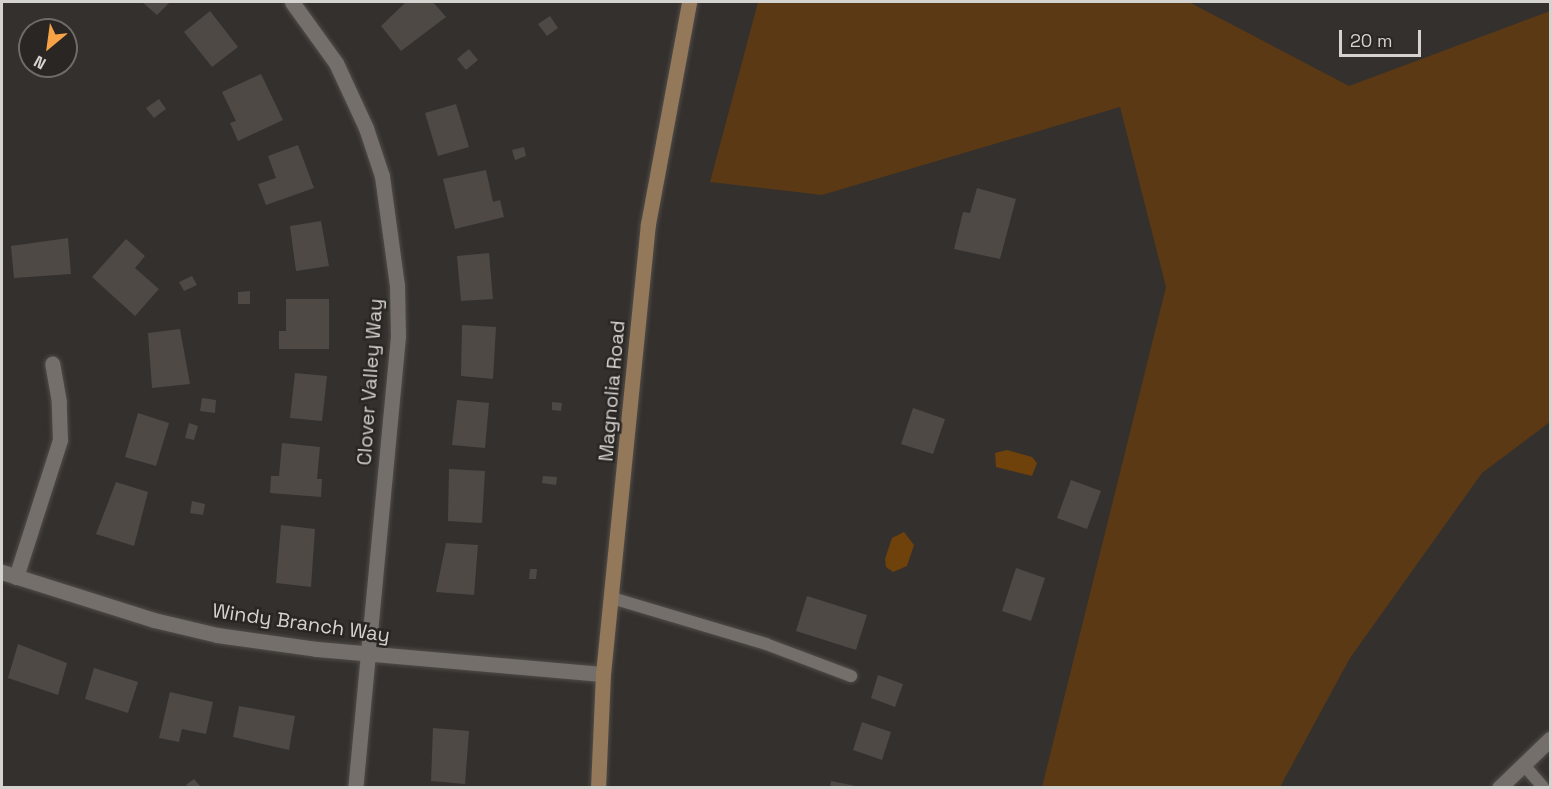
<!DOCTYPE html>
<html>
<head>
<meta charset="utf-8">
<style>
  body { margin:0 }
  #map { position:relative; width:1552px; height:789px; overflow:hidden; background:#34302d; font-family:"Space Grotesk",sans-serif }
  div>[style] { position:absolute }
  .green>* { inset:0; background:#5a3914 }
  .water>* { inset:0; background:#6e420a }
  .building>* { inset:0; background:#4e4945 }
  .roads { filter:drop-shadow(0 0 2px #504c49) drop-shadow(0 0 2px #504c49) }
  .service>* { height:12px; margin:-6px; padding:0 6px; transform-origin:6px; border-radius:6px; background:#746f6b }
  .minor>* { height:15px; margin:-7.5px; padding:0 7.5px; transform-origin:7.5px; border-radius:7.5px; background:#746f6b }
  .secondary>* { height:15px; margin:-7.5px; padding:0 7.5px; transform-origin:7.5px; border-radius:7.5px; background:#93785a }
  span { translate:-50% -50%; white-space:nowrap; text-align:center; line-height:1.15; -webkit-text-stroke:5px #2a2623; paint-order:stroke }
  .street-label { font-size:20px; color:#d5d3d0 }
  .frame { position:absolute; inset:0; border:3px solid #d5d3d0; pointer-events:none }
  .north { position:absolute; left:18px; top:18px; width:60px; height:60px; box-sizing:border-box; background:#2a2623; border:2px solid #6e6b68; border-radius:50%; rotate:209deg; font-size:16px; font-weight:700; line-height:24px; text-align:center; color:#d5d3d0 }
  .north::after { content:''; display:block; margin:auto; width:21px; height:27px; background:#f6a246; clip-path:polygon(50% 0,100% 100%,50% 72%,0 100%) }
  .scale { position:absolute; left:1339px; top:30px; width:82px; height:27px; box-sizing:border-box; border:3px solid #d5d3d0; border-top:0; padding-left:8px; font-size:18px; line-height:21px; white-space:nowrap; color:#d5d3d0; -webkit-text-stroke:4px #2a2623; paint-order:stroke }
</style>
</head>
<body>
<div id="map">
  <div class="green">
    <div style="clip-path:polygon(758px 2px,1189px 2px,1349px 86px,1550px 11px,1550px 422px,1482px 473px,1350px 658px,1280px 787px,1042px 787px,1166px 287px,1120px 107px,822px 195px,710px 182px)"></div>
  </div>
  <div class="water">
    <div style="clip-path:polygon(1007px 450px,1032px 457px,1037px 463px,1032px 476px,996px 467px,995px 453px)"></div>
    <div style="clip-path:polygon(904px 532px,914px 545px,907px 566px,893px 572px,886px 567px,885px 559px,892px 538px)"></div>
  </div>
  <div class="building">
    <div style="clip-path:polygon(142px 2px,170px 2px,157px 15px)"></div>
    <div style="clip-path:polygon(406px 2px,433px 2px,446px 17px,401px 51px,381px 26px)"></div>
    <div style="clip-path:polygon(210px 11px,238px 47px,212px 67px,184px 32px)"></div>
    <div style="clip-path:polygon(550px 16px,558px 28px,547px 36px,538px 24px)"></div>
    <div style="clip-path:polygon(469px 49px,478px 60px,466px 70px,457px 59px)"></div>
    <div style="clip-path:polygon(261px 74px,283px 120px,238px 141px,230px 123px,236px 121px,222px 92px)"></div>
    <div style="clip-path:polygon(159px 99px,166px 109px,154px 118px,146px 108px)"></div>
    <div style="clip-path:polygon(456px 104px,469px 147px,438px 156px,425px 113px)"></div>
    <div style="clip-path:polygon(298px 145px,314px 188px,266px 205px,258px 184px,276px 178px,268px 156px)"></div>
    <div style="clip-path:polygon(524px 147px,526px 156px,515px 160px,512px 150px)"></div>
    <div style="clip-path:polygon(486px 170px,493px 202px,500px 200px,504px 217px,455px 229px,443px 179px)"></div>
    <div style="clip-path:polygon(977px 188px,1016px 199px,1000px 259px,954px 249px,963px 212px,970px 213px)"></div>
    <div style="clip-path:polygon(321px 221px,329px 266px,296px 271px,290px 226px)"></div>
    <div style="clip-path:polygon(68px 238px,71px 274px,14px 278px,11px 246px)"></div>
    <div style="clip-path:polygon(126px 239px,145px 256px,135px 268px,159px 289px,135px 316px,92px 277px)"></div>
    <div style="clip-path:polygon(489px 253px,493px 299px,461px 301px,457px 256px)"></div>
    <div style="clip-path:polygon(192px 276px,197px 285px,184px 291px,179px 282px)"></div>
    <div style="clip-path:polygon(250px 291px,250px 304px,238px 304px,238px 292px)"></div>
    <div style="clip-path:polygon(286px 299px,329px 299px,329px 349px,279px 349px,279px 331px,286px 331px)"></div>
    <div style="clip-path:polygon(462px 325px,496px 327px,493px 379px,461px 376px)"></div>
    <div style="clip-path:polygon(180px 329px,190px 384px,152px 388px,148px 333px)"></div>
    <div style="clip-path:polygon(295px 373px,327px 376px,322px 421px,290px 418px)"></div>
    <div style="clip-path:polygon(202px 398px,216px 400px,215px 413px,200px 411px)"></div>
    <div style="clip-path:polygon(457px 400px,489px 403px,485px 448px,452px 445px)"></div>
    <div style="clip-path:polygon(552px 402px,562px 403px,561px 411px,552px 410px)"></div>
    <div style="clip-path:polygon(913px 408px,945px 419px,933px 454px,901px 444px)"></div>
    <div style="clip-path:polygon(138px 413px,169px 423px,156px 466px,125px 457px)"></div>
    <div style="clip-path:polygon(189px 423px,198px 426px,194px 440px,185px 438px)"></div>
    <div style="clip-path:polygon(282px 443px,320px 447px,317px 479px,322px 479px,321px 497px,270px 493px,271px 476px,279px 476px)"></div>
    <div style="clip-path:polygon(449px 469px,485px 471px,482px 523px,448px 521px)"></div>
    <div style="clip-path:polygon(543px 476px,557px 477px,556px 485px,542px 483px)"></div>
    <div style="clip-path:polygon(1071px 480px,1101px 491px,1087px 529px,1057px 518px)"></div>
    <div style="clip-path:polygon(116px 482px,148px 492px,134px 546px,96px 534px)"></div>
    <div style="clip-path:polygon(192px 501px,205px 504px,203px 515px,190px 513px)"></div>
    <div style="clip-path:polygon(281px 525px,315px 529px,311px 587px,276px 583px)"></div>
    <div style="clip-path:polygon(446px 543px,478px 545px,474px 595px,436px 592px)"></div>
    <div style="clip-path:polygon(1016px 568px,1045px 578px,1031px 621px,1002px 611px)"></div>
    <div style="clip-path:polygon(530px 569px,537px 569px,536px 579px,529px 579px)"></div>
    <div style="clip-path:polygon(807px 596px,867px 615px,856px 650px,796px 631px)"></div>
    <div style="clip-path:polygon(18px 644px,67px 663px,58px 695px,8px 678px)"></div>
    <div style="clip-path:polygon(94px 668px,138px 682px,128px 713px,85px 699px)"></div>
    <div style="clip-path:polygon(878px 675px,903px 684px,895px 707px,871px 698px)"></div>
    <div style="clip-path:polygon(170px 692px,213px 702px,206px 734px,182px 729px,179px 742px,159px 738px)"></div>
    <div style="clip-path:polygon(239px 706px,295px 716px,289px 750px,233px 737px)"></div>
    <div style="clip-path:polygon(862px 722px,891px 732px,882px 760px,853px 750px)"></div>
    <div style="clip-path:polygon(433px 728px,469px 731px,465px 784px,431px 781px)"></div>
    <div style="clip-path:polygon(194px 779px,200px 786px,188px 788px,186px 785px)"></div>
    <div style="clip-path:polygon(831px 781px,856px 786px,856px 788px,830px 788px)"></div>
  </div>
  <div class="roads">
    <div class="service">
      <div style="left:612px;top:598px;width:161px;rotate:16.6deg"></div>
      <div style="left:766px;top:644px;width:91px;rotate:20.6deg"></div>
      <div style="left:1523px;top:764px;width:32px;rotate:49deg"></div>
    </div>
    <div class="minor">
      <div style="left:292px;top:2px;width:75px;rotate:54.2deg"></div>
      <div style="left:336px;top:63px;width:72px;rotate:65.2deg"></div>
      <div style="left:366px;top:128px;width:51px;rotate:71.6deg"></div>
      <div style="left:382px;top:176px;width:110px;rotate:82.2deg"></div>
      <div style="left:397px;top:285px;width:51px;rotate:88.9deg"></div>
      <div style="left:398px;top:336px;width:454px;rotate:95.4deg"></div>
      <div style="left:2px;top:572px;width:159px;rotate:17.5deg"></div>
      <div style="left:154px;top:620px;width:65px;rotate:13.4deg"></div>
      <div style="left:217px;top:635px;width:100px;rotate:8deg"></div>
      <div style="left:316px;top:649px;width:288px;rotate:5deg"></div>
      <div style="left:16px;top:577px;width:144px;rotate:-72.2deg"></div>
      <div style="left:60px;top:440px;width:38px;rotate:-92deg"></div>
      <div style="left:59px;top:402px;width:39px;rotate:-100deg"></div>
      <div style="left:1499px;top:788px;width:71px;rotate:-43.9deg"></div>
    </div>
    <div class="secondary">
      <div style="left:598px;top:788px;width:114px;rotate:-87.5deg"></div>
      <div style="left:603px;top:674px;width:452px;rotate:-84.3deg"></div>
      <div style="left:648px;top:224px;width:226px;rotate:-79.5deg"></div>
    </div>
  </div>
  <div class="street-label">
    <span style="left:370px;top:382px;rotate:-86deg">Clover Valley Way</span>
    <span style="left:612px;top:391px;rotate:-85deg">Magnolia Road</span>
    <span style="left:301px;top:623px;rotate:8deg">Windy Branch Way</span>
  </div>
  <div class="frame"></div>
  <div class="north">N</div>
  <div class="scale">20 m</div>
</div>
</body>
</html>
